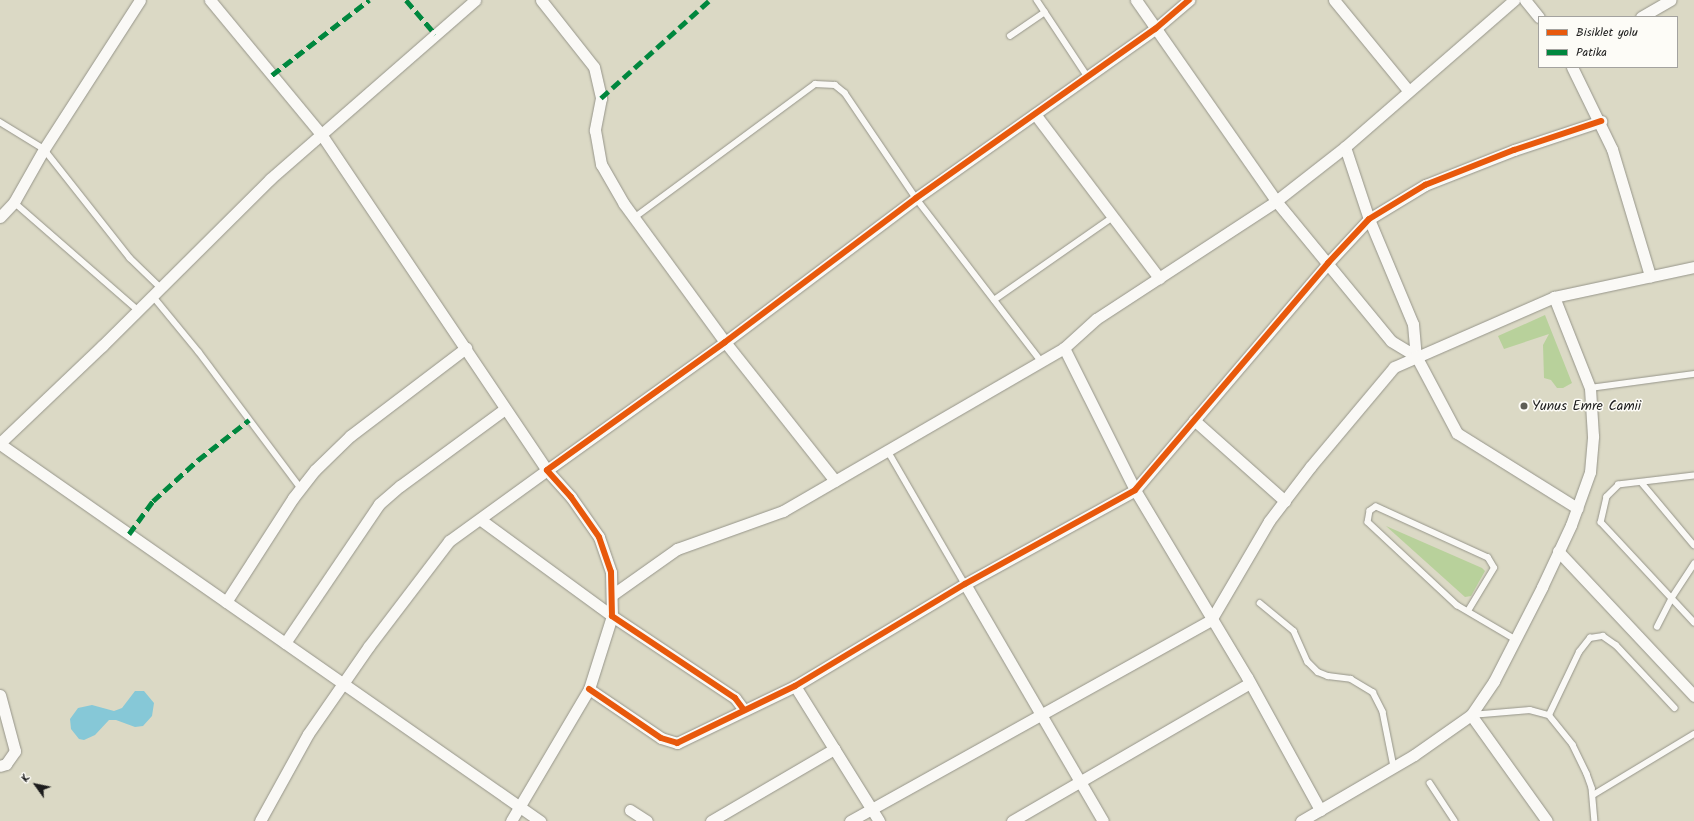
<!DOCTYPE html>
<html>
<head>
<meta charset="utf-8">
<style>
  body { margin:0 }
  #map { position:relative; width:1694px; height:821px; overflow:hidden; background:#dbd9c5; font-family:Kalam,sans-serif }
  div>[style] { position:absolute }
  .green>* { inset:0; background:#b8d19b }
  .water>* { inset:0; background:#86c8d7 }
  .roads { filter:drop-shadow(0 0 1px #96958a) drop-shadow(0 0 1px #96958a) }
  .lane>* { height:5.5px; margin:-2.75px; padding:0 2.75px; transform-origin:2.75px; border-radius:2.75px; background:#faf9f6 }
  .street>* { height:11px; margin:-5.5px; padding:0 5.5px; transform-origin:5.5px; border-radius:5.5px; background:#faf9f6 }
  .quiet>* { height:5px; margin-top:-2.5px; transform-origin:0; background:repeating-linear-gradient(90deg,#00873e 0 10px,transparent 0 15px) }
  .cycleway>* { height:6px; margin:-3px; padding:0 3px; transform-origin:3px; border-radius:3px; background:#e8590c }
  .dots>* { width:11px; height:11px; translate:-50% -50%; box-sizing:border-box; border:2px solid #fdfcf7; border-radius:50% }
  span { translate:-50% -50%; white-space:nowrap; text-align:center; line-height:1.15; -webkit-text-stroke:3px #fdfcf7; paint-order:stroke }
  .poi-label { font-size:14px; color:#1c1c1c }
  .left { translate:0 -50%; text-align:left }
  .legend { position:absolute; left:1538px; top:16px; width:140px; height:52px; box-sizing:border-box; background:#fdfcf7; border:1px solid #a3a29f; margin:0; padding:5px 7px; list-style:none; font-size:12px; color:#1c1c1c }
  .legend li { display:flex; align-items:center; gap:8px; height:20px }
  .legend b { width:20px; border:1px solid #a3a29f }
  .north { position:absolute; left:16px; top:765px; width:40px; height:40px; -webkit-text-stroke:3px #fdfcf7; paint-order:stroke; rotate:303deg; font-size:11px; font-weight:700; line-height:16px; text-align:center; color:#1c1c1c }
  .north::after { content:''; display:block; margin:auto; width:14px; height:18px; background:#1c1c1c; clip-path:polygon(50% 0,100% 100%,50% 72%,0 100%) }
</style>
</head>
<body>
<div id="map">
  <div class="green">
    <div style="clip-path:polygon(1545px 315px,1572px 383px,1563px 388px,1557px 388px,1551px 380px,1544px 378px,1543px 345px,1549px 334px,1504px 349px,1498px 336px)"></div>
    <div style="clip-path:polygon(1386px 526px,1482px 568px,1485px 571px,1471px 596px,1465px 597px)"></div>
  </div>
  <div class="water">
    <div style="clip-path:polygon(135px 691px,144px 691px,154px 703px,152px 716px,143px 726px,135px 727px,116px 720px,109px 720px,95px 735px,84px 740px,79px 739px,71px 729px,70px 719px,78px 708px,92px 705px,114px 711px,122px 708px)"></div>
  </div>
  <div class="roads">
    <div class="lane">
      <div style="left:1037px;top:0;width:92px;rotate:56.5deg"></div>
      <div style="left:1010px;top:36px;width:42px;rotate:-34.4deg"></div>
      <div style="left:0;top:122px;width:52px;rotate:31.5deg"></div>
      <div style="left:44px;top:149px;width:139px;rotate:51.7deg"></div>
      <div style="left:130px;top:258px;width:43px;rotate:44.1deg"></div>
      <div style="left:14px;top:202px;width:164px;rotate:41.1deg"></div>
      <div style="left:634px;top:218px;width:225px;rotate:-36.5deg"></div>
      <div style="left:815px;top:84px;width:20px;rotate:3deg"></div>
      <div style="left:835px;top:85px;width:13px;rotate:39deg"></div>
      <div style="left:845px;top:93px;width:127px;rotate:55.9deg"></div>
      <div style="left:916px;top:198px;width:205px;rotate:52.5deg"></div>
      <div style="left:153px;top:296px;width:72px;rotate:50.6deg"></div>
      <div style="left:199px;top:352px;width:169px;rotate:53.2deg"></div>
      <div style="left:994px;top:300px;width:145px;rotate:-34.9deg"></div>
      <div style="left:1590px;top:388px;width:105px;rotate:-7.7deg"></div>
      <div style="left:888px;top:451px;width:154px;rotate:59.9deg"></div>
      <div style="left:1694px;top:476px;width:76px;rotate:173.2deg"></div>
      <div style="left:1619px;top:485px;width:17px;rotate:135deg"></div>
      <div style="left:1607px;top:497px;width:26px;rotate:103deg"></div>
      <div style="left:1601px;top:522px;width:137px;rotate:47.1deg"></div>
      <div style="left:1642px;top:483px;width:81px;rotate:50deg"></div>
      <div style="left:1260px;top:603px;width:44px;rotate:39.5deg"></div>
      <div style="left:1294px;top:631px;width:34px;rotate:66deg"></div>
      <div style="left:1308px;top:662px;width:14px;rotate:45deg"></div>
      <div style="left:1318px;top:672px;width:11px;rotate:22deg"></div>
      <div style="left:1328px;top:676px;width:23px;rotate:7deg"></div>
      <div style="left:1351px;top:679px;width:26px;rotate:31deg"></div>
      <div style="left:1373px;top:692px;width:22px;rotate:63deg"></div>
      <div style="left:1383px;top:712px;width:56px;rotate:78.7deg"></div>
      <div style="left:1468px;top:611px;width:50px;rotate:-58.8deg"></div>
      <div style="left:1494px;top:568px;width:12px;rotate:-121deg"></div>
      <div style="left:1488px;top:558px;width:123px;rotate:-155.5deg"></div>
      <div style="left:1376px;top:507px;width:7px;rotate:146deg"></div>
      <div style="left:1370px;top:511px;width:11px;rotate:100deg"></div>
      <div style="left:1368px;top:522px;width:122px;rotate:43deg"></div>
      <div style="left:1457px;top:605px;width:67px;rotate:30.4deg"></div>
      <div style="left:1657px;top:627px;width:31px;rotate:-63deg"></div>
      <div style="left:1671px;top:599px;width:42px;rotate:-56.7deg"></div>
      <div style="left:1471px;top:715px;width:59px;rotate:-4.8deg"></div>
      <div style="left:1530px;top:710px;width:20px;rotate:15deg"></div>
      <div style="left:1549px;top:715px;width:38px;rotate:51deg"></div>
      <div style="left:1573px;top:745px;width:32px;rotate:64deg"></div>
      <div style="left:1587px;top:774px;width:15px;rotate:70deg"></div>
      <div style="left:1592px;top:788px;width:33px;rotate:85deg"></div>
      <div style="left:1549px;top:715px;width:70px;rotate:-64.5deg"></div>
      <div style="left:1579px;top:652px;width:18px;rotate:-52deg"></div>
      <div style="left:1590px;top:638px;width:13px;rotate:-9deg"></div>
      <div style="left:1603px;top:636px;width:16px;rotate:35deg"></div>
      <div style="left:1616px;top:645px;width:86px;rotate:46.9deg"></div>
      <div style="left:1430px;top:783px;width:45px;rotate:56.7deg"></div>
      <div style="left:1593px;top:795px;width:118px;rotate:-31.1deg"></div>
    </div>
    <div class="street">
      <div style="left:210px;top:0;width:174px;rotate:50.4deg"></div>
      <div style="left:321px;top:134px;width:405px;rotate:56.1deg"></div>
      <div style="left:547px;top:470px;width:121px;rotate:144.1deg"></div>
      <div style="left:449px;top:541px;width:132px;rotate:127.3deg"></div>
      <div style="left:369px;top:646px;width:107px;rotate:124.7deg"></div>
      <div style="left:308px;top:734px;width:99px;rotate:118.9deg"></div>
      <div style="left:541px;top:0;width:85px;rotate:51.7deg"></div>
      <div style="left:594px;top:67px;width:32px;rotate:77deg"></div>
      <div style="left:601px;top:98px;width:33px;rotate:101deg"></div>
      <div style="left:595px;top:130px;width:35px;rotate:80deg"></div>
      <div style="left:601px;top:164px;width:46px;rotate:60.1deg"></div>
      <div style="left:624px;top:204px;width:171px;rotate:53.8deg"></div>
      <div style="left:725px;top:342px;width:177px;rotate:51.6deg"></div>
      <div style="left:1136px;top:0;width:245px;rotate:55.1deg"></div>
      <div style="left:1276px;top:201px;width:181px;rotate:50.6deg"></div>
      <div style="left:1391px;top:341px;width:29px;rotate:31deg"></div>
      <div style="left:1334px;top:0;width:117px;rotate:50.6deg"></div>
      <div style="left:1525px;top:0;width:22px;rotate:51deg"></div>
      <div style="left:1641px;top:17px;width:34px;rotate:-30deg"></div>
      <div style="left:1572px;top:67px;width:91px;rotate:64deg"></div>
      <div style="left:1612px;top:149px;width:133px;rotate:73.3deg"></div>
      <div style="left:1035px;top:114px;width:206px;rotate:52.9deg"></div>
      <div style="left:1345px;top:147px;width:76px;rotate:71.6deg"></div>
      <div style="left:1369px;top:219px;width:114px;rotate:67.3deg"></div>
      <div style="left:1413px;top:324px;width:32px;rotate:85deg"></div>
      <div style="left:1416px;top:356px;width:87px;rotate:62deg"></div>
      <div style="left:1457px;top:433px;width:142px;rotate:32deg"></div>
      <div style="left:0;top:217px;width:21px;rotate:-47deg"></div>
      <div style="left:14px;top:202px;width:61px;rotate:-60.5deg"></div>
      <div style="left:44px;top:149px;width:177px;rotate:-57.2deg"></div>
      <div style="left:1064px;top:348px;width:159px;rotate:63.4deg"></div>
      <div style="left:1135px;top:490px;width:218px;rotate:59.1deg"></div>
      <div style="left:1247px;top:677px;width:152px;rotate:61.2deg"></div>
      <div style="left:1194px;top:420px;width:122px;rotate:41.7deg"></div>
      <div style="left:0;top:443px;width:141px;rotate:-43.6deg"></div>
      <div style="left:102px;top:346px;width:237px;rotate:-44.8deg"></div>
      <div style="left:270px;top:179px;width:272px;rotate:-41.1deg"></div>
      <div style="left:0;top:444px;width:659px;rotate:34.92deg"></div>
      <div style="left:481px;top:520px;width:162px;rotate:36.2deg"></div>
      <div style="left:612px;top:616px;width:77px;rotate:107.5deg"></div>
      <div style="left:589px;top:689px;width:153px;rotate:120.6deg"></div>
      <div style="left:1558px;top:551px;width:199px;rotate:46.8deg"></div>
      <div style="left:965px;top:584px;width:274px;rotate:59.8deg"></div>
      <div style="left:612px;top:595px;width:80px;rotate:-35.3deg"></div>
      <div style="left:677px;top:549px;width:113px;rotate:-19.7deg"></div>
      <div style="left:783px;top:511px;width:325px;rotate:-30.1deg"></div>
      <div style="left:1064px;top:348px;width:43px;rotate:-42.2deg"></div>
      <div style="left:1096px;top:319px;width:215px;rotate:-33.2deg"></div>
      <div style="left:1276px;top:201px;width:88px;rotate:-38deg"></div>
      <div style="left:1345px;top:147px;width:224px;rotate:-41deg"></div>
      <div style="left:226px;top:602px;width:124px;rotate:-57.2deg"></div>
      <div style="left:293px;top:498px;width:36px;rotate:-52deg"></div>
      <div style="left:315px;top:470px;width:49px;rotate:-44.2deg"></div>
      <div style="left:350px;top:436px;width:146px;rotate:-37.2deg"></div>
      <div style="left:285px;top:643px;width:168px;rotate:-55.9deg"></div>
      <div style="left:379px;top:504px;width:28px;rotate:-41deg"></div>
      <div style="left:400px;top:486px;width:130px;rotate:-36.3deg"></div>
      <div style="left:795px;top:686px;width:159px;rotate:58.1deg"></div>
      <div style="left:589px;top:689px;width:87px;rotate:34.2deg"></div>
      <div style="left:661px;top:738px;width:17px;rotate:17deg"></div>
      <div style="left:677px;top:743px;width:131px;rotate:-25.8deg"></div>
      <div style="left:795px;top:686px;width:198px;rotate:-31deg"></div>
      <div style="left:965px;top:584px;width:194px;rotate:-28.9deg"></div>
      <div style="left:1135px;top:490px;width:298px;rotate:-49.6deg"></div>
      <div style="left:1328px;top:263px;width:60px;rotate:-47deg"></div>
      <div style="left:1369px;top:219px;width:66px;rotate:-31.3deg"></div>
      <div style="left:1425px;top:185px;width:96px;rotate:-21.5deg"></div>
      <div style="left:1514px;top:150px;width:92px;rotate:-18.4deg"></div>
      <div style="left:0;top:695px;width:58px;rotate:75deg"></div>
      <div style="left:15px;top:751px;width:16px;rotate:125deg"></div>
      <div style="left:6px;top:764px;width:6px;rotate:162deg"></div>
      <div style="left:744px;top:710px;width:15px;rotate:-127deg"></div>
      <div style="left:735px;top:698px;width:148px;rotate:-146.3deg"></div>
      <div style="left:612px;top:616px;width:44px;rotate:-91.3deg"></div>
      <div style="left:611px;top:572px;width:37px;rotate:-109deg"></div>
      <div style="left:599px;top:537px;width:49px;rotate:-125deg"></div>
      <div style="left:571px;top:497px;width:36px;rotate:-132deg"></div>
      <div style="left:547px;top:470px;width:219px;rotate:-35.7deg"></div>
      <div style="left:725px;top:342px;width:239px;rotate:-37deg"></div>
      <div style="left:916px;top:198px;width:293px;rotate:-35.3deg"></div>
      <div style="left:1155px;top:29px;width:45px;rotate:-40.5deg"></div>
      <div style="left:1471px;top:715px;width:130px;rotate:54.4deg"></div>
      <div style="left:630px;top:810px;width:20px;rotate:33deg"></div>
      <div style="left:711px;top:821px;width:143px;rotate:-30.3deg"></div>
      <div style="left:850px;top:821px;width:413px;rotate:-29.1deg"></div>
      <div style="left:1211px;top:620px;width:115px;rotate:-59.6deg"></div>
      <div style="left:1269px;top:521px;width:69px;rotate:-52.6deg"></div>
      <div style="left:1311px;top:466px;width:129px;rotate:-50deg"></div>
      <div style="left:1394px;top:367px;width:175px;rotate:-23.6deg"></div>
      <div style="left:1554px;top:297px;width:143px;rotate:-12.1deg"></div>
      <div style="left:1012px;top:821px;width:275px;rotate:-30.1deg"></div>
      <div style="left:1301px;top:821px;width:131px;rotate:-30.3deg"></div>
      <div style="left:1414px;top:755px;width:70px;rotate:-35.1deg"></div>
      <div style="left:1471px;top:715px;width:41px;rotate:-55.9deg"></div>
      <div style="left:1494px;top:681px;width:106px;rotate:-62.9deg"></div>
      <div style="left:1542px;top:587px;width:68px;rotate:-64.9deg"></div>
      <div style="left:1571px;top:525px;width:56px;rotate:-70.3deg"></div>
      <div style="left:1590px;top:472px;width:36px;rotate:-85deg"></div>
      <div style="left:1593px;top:436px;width:48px;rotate:-93.6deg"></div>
      <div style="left:1590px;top:388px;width:98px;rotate:-111.6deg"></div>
    </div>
  </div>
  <div class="quiet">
    <div style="left:406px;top:0;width:45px;rotate:49.5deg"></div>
    <div style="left:272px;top:75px;width:123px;rotate:-37.7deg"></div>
    <div style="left:601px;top:98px;width:147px;rotate:-42deg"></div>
    <div style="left:129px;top:534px;width:41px;rotate:-54deg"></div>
    <div style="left:153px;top:501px;width:61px;rotate:-42.3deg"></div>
    <div style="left:198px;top:460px;width:65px;rotate:-38.1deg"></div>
  </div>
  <div class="cycleway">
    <div style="left:589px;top:689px;width:87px;rotate:34.2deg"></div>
    <div style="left:661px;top:738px;width:17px;rotate:17deg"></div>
    <div style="left:677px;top:743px;width:131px;rotate:-25.8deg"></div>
    <div style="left:795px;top:686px;width:198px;rotate:-31deg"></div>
    <div style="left:965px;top:584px;width:194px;rotate:-28.9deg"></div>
    <div style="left:1135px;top:490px;width:298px;rotate:-49.6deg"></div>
    <div style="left:1328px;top:263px;width:60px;rotate:-47deg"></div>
    <div style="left:1369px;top:219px;width:66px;rotate:-31.3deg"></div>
    <div style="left:1425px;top:185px;width:96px;rotate:-21.5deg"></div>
    <div style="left:1514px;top:150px;width:92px;rotate:-18.4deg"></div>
    <div style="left:744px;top:710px;width:15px;rotate:-127deg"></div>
    <div style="left:735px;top:698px;width:148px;rotate:-146.3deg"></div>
    <div style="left:612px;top:616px;width:44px;rotate:-91.3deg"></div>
    <div style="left:611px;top:572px;width:37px;rotate:-109deg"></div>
    <div style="left:599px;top:537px;width:49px;rotate:-125deg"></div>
    <div style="left:571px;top:497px;width:36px;rotate:-132deg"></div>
    <div style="left:547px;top:470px;width:219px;rotate:-35.7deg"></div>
    <div style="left:725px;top:342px;width:239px;rotate:-37deg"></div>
    <div style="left:916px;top:198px;width:293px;rotate:-35.3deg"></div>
    <div style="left:1155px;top:29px;width:45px;rotate:-40.5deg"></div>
  </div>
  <div class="dots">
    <div style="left:1524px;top:406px;background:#5f5e57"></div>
  </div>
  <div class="poi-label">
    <span class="left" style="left:1532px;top:406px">Yunus Emre Camii</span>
  </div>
  <ul class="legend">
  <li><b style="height:5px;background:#e8590c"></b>Bisiklet yolu</li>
  <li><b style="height:5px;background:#00873e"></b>Patika</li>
  </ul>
  <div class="north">K</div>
</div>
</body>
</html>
